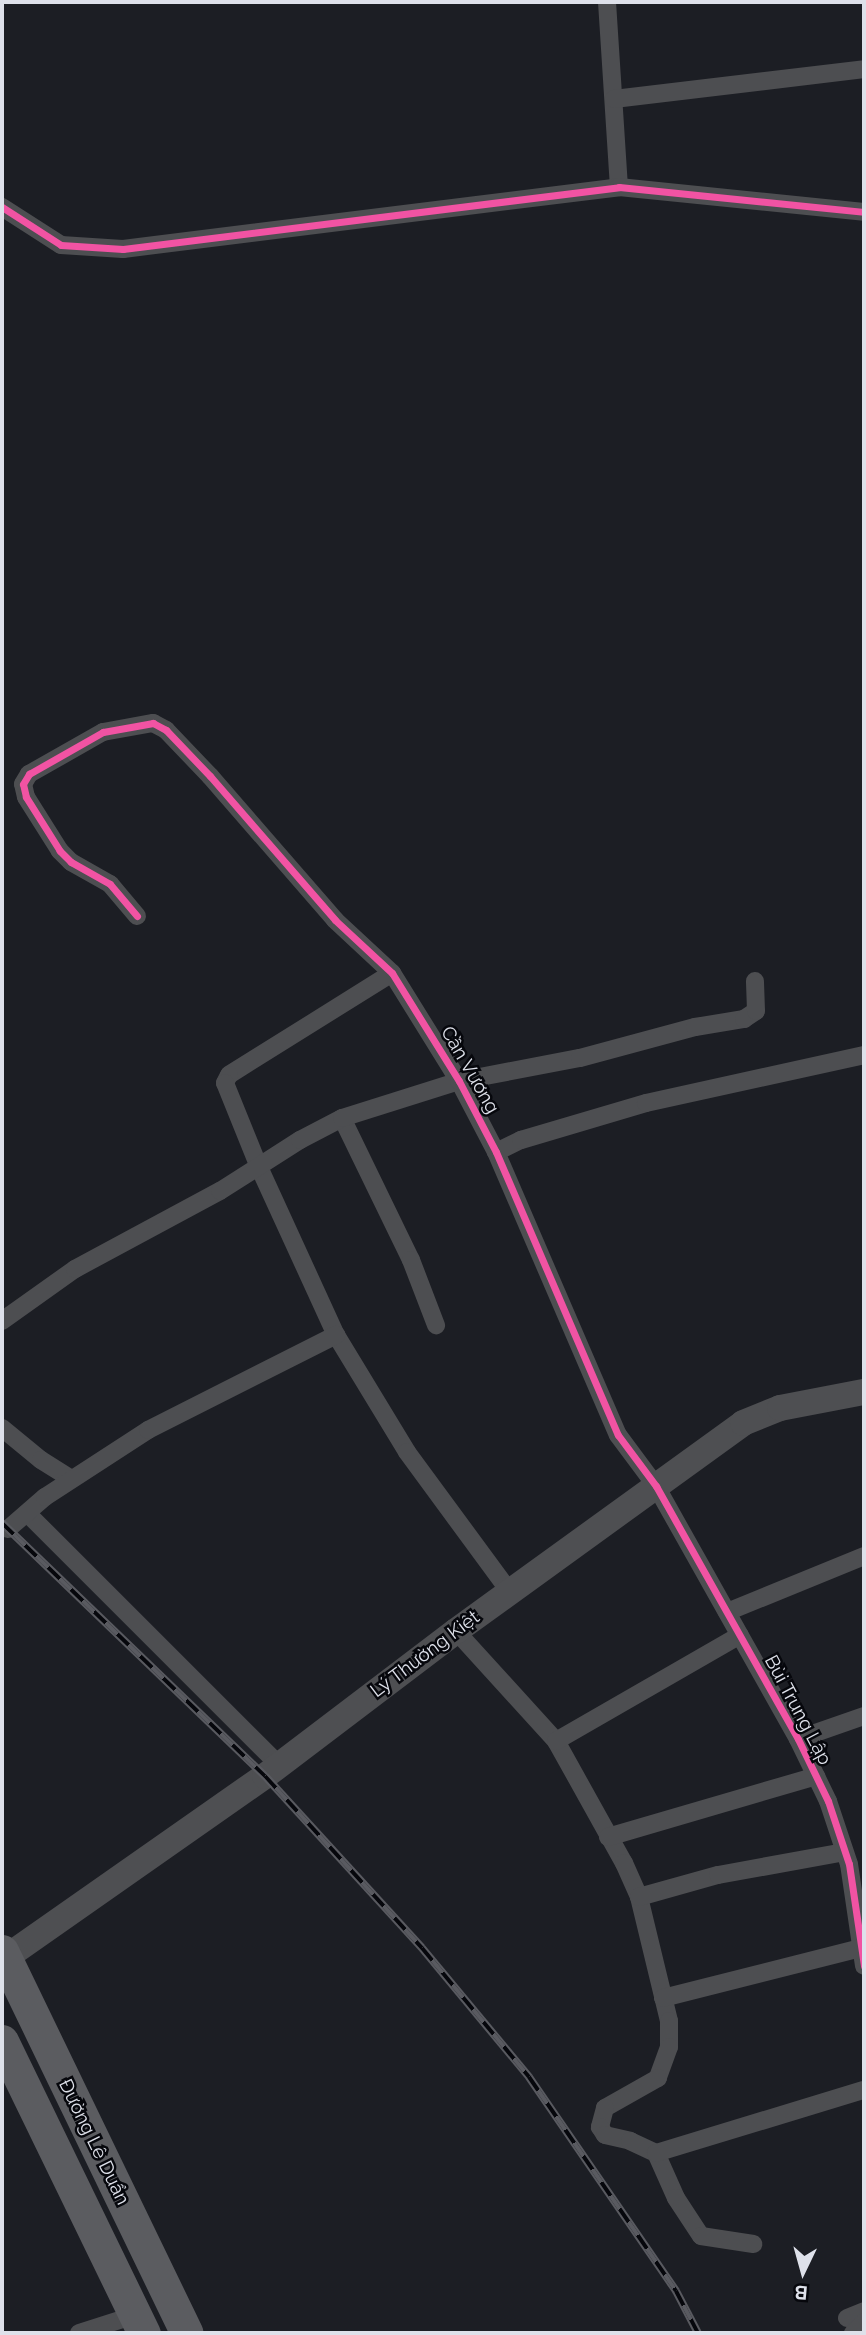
<!DOCTYPE html>
<html>
<head>
<meta charset="utf-8">
<style>
  body { margin:0 }
  #map { position:relative; width:866px; height:2335px; overflow:hidden; background:#1c1e24; font-family:Raleway,sans-serif }
  div>[style] { position:absolute }
  .street>* { height:18px; margin:-9px; padding:0 9px; transform-origin:9px; border-radius:9px; background:#4d4e51 }
  .secondary>* { height:26px; margin:-13px; padding:0 13px; transform-origin:13px; border-radius:13px; background:#4e4f52 }
  .highway>* { height:33px; margin:-16.5px; padding:0 16.5px; transform-origin:16.5px; border-radius:16.5px; background:#5b5c60 }
  .rail>* { height:8px; margin-top:-4px; transform-origin:0; background:repeating-linear-gradient(90deg,#06070c 0 16px,#595a60 0 32px); box-sizing:border-box; border-block:2px solid #595a60 }
  .cycleway>* { height:7px; margin:-3.5px; padding:0 3.5px; transform-origin:3.5px; border-radius:3.5px; background:#f153a3 }
  span { translate:-50% -50%; white-space:nowrap; text-align:center; line-height:1.15; -webkit-text-stroke:5px #06070c; paint-order:stroke }
  .street-label { font-size:19px; color:#dee1ea }
  .frame { position:absolute; inset:0; border:4px solid #dee1ea; pointer-events:none }
  .north { position:absolute; left:768px; top:2237px; width:70px; height:70px; -webkit-text-stroke:5px #06070c; paint-order:stroke; rotate:185deg; font-size:19px; font-weight:700; line-height:28px; text-align:center; color:#dee1ea }
  .north::after { content:''; display:block; margin:auto; width:24px; height:32px; background:#dee1ea; clip-path:polygon(50% 0,100% 100%,50% 72%,0 100%) }
</style>
</head>
<body>
<div id="map">
  <div class="street">
    <div style="left:607px;top:2px;width:185px;rotate:86.3deg"></div>
    <div style="left:614px;top:99px;width:252px;rotate:-6.8deg"></div>
    <div style="left:2px;top:207px;width:70px;rotate:32.8deg"></div>
    <div style="left:61px;top:245px;width:62px;rotate:3.7deg"></div>
    <div style="left:123px;top:249px;width:500px;rotate:-7.1deg"></div>
    <div style="left:619px;top:187px;width:246px;rotate:5.8deg"></div>
    <div style="left:137px;top:916px;width:42px;rotate:-130.2deg"></div>
    <div style="left:110px;top:884px;width:45px;rotate:-150.6deg"></div>
    <div style="left:71px;top:862px;width:16px;rotate:-135deg"></div>
    <div style="left:60px;top:851px;width:64px;rotate:-122.2deg"></div>
    <div style="left:26px;top:797px;width:13px;rotate:-103deg"></div>
    <div style="left:23px;top:784px;width:12px;rotate:-59deg"></div>
    <div style="left:29px;top:774px;width:85px;rotate:-29.6deg"></div>
    <div style="left:103px;top:732px;width:51px;rotate:-10.2deg"></div>
    <div style="left:153px;top:723px;width:15px;rotate:28deg"></div>
    <div style="left:166px;top:730px;width:64px;rotate:46.3deg"></div>
    <div style="left:210px;top:776px;width:191px;rotate:49deg"></div>
    <div style="left:335px;top:920px;width:78px;rotate:42.9deg"></div>
    <div style="left:392px;top:973px;width:127px;rotate:58.2deg"></div>
    <div style="left:459px;top:1081px;width:80px;rotate:62.5deg"></div>
    <div style="left:496px;top:1152px;width:308px;rotate:66.7deg"></div>
    <div style="left:618px;top:1435px;width:64px;rotate:53.3deg"></div>
    <div style="left:656px;top:1486px;width:290px;rotate:60.7deg"></div>
    <div style="left:798px;top:1739px;width:69px;rotate:64.2deg"></div>
    <div style="left:828px;top:1801px;width:66px;rotate:71.6deg"></div>
    <div style="left:849px;top:1864px;width:103px;rotate:81.6deg"></div>
    <div style="left:392px;top:973px;width:192px;rotate:148deg"></div>
    <div style="left:229px;top:1075px;width:9px;rotate:117deg"></div>
    <div style="left:225px;top:1083px;width:91px;rotate:68deg"></div>
    <div style="left:259px;top:1167px;width:185px;rotate:65.4deg"></div>
    <div style="left:336px;top:1335px;width:137px;rotate:58.7deg"></div>
    <div style="left:407px;top:1452px;width:174px;rotate:53.7deg"></div>
    <div style="left:342px;top:1118px;width:158px;rotate:64.1deg"></div>
    <div style="left:411px;top:1260px;width:70px;rotate:69deg"></div>
    <div style="left:496px;top:1152px;width:28px;rotate:-26deg"></div>
    <div style="left:521px;top:1140px;width:130px;rotate:-16.5deg"></div>
    <div style="left:646px;top:1103px;width:223px;rotate:-12.4deg"></div>
    <div style="left:2px;top:1321px;width:90px;rotate:-35.5deg"></div>
    <div style="left:75px;top:1269px;width:165px;rotate:-28.3deg"></div>
    <div style="left:220px;top:1191px;width:95px;rotate:-32.5deg"></div>
    <div style="left:300px;top:1140px;width:47px;rotate:-27.6deg"></div>
    <div style="left:342px;top:1118px;width:123px;rotate:-17.5deg"></div>
    <div style="left:459px;top:1081px;width:123px;rotate:-10.8deg"></div>
    <div style="left:580px;top:1058px;width:119px;rotate:-15.1deg"></div>
    <div style="left:695px;top:1027px;width:50px;rotate:-9.3deg"></div>
    <div style="left:744px;top:1019px;width:14px;rotate:-34deg"></div>
    <div style="left:756px;top:1011px;width:30px;rotate:-92deg"></div>
    <div style="left:2px;top:1428px;width:50px;rotate:39.4deg"></div>
    <div style="left:41px;top:1460px;width:36px;rotate:32deg"></div>
    <div style="left:27px;top:1513px;width:356px;rotate:45deg"></div>
    <div style="left:8px;top:1529px;width:49px;rotate:-40.9deg"></div>
    <div style="left:45px;top:1497px;width:123px;rotate:-33deg"></div>
    <div style="left:148px;top:1430px;width:211px;rotate:-26.8deg"></div>
    <div style="left:727px;top:1612px;width:148px;rotate:-22.2deg"></div>
    <div style="left:456px;top:1631px;width:149px;rotate:47.7deg"></div>
    <div style="left:556px;top:1741px;width:140px;rotate:60.9deg"></div>
    <div style="left:624px;top:1863px;width:37px;rotate:66deg"></div>
    <div style="left:639px;top:1897px;width:128px;rotate:76.4deg"></div>
    <div style="left:669px;top:2021px;width:26px;rotate:90deg"></div>
    <div style="left:669px;top:2047px;width:33px;rotate:110deg"></div>
    <div style="left:658px;top:2078px;width:61px;rotate:150.5deg"></div>
    <div style="left:605px;top:2108px;width:20px;rotate:105deg"></div>
    <div style="left:600px;top:2127px;width:9px;rotate:58deg"></div>
    <div style="left:605px;top:2135px;width:26px;rotate:13deg"></div>
    <div style="left:630px;top:2141px;width:29px;rotate:25deg"></div>
    <div style="left:656px;top:2153px;width:49px;rotate:66deg"></div>
    <div style="left:676px;top:2198px;width:45px;rotate:56.7deg"></div>
    <div style="left:701px;top:2236px;width:53px;rotate:8.7deg"></div>
    <div style="left:798px;top:1739px;width:70px;rotate:-19.2deg"></div>
    <div style="left:556px;top:1741px;width:212px;rotate:-29.9deg"></div>
    <div style="left:608px;top:1837px;width:217px;rotate:-16.3deg"></div>
    <div style="left:639px;top:1897px;width:82px;rotate:-15.6deg"></div>
    <div style="left:718px;top:1875px;width:128px;rotate:-10.3deg"></div>
    <div style="left:663px;top:1998px;width:204px;rotate:-14.2deg"></div>
    <div style="left:656px;top:2153px;width:217px;rotate:-16.9deg"></div>
    <div style="left:847px;top:2318px;width:18px;rotate:-22deg"></div>
    <div style="left:79px;top:2333px;width:59px;rotate:-17.8deg"></div>
    <div style="left:853px;top:2333px;width:16px;rotate:-45deg"></div>
  </div>
  <div class="secondary">
    <div style="left:5px;top:1958px;width:317px;rotate:-35deg"></div>
    <div style="left:265px;top:1776px;width:240px;rotate:-37.2deg"></div>
    <div style="left:456px;top:1631px;width:354px;rotate:-35.9deg"></div>
    <div style="left:743px;top:1423px;width:40px;rotate:-22deg"></div>
    <div style="left:780px;top:1408px;width:86px;rotate:-10.8deg"></div>
  </div>
  <div class="highway">
    <div style="left:2px;top:1951px;width:424px;rotate:64.2deg"></div>
    <div style="left:2px;top:2041px;width:325px;rotate:64.1deg"></div>
  </div>
  <div class="rail">
    <div style="left:2px;top:1523px;width:365px;rotate:43.9deg"></div>
    <div style="left:265px;top:1776px;width:233px;rotate:47.6deg"></div>
    <div style="left:422px;top:1948px;width:168px;rotate:50.3deg"></div>
    <div style="left:529px;top:2077px;width:260px;rotate:55.5deg"></div>
    <div style="left:676px;top:2291px;width:47px;rotate:62.4deg"></div>
  </div>
  <div class="cycleway">
    <div style="left:2px;top:207px;width:70px;rotate:32.8deg"></div>
    <div style="left:61px;top:245px;width:62px;rotate:3.7deg"></div>
    <div style="left:123px;top:249px;width:500px;rotate:-7.1deg"></div>
    <div style="left:619px;top:187px;width:246px;rotate:5.8deg"></div>
    <div style="left:137px;top:916px;width:42px;rotate:-130.2deg"></div>
    <div style="left:110px;top:884px;width:45px;rotate:-150.6deg"></div>
    <div style="left:71px;top:862px;width:16px;rotate:-135deg"></div>
    <div style="left:60px;top:851px;width:64px;rotate:-122.2deg"></div>
    <div style="left:26px;top:797px;width:13px;rotate:-103deg"></div>
    <div style="left:23px;top:784px;width:12px;rotate:-59deg"></div>
    <div style="left:29px;top:774px;width:85px;rotate:-29.6deg"></div>
    <div style="left:103px;top:732px;width:51px;rotate:-10.2deg"></div>
    <div style="left:153px;top:723px;width:15px;rotate:28deg"></div>
    <div style="left:166px;top:730px;width:64px;rotate:46.3deg"></div>
    <div style="left:210px;top:776px;width:191px;rotate:49deg"></div>
    <div style="left:335px;top:920px;width:78px;rotate:42.9deg"></div>
    <div style="left:392px;top:973px;width:127px;rotate:58.2deg"></div>
    <div style="left:459px;top:1081px;width:80px;rotate:62.5deg"></div>
    <div style="left:496px;top:1152px;width:308px;rotate:66.7deg"></div>
    <div style="left:618px;top:1435px;width:64px;rotate:53.3deg"></div>
    <div style="left:656px;top:1486px;width:290px;rotate:60.7deg"></div>
    <div style="left:798px;top:1739px;width:69px;rotate:64.2deg"></div>
    <div style="left:828px;top:1801px;width:66px;rotate:71.6deg"></div>
    <div style="left:849px;top:1864px;width:103px;rotate:81.6deg"></div>
  </div>
  <div class="street-label">
    <span style="left:470px;top:1070px;rotate:60deg">Cần Vương</span>
    <span style="left:425px;top:1654px;rotate:-37deg">Lý Thường Kiệt</span>
    <span style="left:798px;top:1710px;rotate:62deg">Bùi Trung Lập</span>
    <span style="left:94px;top:2142px;rotate:64deg">Đường Lê Duẩn</span>
  </div>
  <div class="frame"></div>
  <div class="north">B</div>
</div>
</body>
</html>
